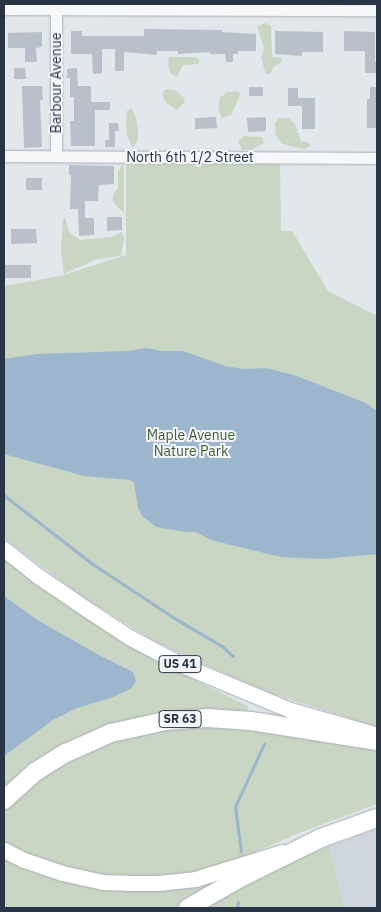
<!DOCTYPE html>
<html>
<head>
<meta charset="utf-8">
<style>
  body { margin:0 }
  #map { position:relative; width:381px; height:912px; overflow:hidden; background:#e2e7ec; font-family:"IBM Plex Sans",sans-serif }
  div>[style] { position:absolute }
  .built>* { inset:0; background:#d0d6de }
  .green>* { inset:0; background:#c9d6c3 }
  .water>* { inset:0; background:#9cb6cd }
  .stream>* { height:2.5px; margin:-1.25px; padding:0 1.25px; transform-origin:1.25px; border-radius:1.25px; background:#9cb6cd }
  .building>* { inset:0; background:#b9c0ca }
  .roads { filter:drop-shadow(0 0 1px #a7aeb7) drop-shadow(0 0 1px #a7aeb7) }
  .minor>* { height:11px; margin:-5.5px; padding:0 5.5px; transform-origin:5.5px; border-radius:5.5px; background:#f6f7f9 }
  .major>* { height:15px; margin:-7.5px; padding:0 7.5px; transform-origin:7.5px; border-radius:7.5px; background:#fff }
  .highway>* { height:18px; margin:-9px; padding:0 9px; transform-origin:9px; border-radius:9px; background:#fff }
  span { translate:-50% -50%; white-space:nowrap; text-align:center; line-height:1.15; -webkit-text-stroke:4px #f3f5f9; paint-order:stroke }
  .shield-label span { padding:1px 4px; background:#f3f5f9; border:1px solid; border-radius:4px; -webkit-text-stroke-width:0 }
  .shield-label { font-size:12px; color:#293545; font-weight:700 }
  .street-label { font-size:14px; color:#293545 }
  .park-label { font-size:14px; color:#406236 }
  .frame { position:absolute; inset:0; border:5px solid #293545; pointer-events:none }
</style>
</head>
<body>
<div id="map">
  <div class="built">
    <div style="clip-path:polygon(377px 829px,377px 908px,344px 908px,329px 846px)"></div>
  </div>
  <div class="green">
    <div style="clip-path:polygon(265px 23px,271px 26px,272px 57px,281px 58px,282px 62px,273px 67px,271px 73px,266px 75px,261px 57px,264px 48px,257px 26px)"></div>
    <div style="clip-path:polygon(169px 57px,196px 57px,199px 60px,199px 64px,183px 65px,177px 77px,171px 74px,168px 65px)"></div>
    <div style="clip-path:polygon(165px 89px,177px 91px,183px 97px,185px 102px,177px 110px,167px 104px,162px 95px)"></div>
    <div style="clip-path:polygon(236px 91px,240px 93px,239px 98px,231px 115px,222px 118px,218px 108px,220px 98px,227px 92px)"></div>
    <div style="clip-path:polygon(131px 108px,136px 117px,138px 131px,138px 140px,133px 148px,127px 136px,126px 122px,127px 111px)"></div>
    <div style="clip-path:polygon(279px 118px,289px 118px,295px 124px,301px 141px,308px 142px,311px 146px,304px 149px,282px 144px,276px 135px,275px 124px)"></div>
    <div style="clip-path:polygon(244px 136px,262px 137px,264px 143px,251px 150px,242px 150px,238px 141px)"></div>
    <div style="clip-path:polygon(126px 160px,280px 161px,281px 231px,292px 231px,328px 291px,377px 316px,377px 727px,273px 694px,196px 661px,153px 640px,81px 596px,4px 538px,4px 286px,60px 276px,126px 255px)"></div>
    <div style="clip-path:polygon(123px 164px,124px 168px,124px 213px,113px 202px,113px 194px,118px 189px,118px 171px)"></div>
    <div style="clip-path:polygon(65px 217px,69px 232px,80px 240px,112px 237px,122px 232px,124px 239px,121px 256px,97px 259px,64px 274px,61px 249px,63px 220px)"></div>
    <div style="clip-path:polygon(4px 557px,94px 623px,201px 683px,248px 706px,246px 715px,162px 716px,4px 791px)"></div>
    <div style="clip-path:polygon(208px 723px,377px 750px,377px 804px,299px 833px,231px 863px,201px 872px,130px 879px,76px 872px,4px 845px,4px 809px,65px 760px,119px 737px)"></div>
    <div style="clip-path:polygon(329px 846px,344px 908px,204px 908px,283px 866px)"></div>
    <div style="clip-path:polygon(4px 856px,50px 876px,209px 880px,213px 886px,176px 908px,4px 908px)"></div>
  </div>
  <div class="water">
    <div style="clip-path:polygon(147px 348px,161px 351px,183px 351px,225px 366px,243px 369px,266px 368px,294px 375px,366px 403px,377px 411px,377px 554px,323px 559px,281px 557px,211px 540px,196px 532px,187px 532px,156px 527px,142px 516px,138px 508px,134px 482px,130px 480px,84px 476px,4px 454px,4px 359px,37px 354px,128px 351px)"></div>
    <div style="clip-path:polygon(4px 596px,39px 621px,97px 654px,133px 672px,136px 681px,132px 688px,111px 698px,77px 708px,53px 720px,4px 756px)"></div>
  </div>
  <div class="stream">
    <div style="left:4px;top:495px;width:113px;rotate:37.8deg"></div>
    <div style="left:93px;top:564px;width:96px;rotate:33.5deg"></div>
    <div style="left:173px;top:617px;width:57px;rotate:30.6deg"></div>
    <div style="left:222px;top:646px;width:15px;rotate:42deg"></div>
    <div style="left:241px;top:852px;width:45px;rotate:-97.6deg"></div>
    <div style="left:235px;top:807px;width:69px;rotate:-65.3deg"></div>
    <div style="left:237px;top:908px;width:6px;rotate:-81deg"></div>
  </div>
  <div class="building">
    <div style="clip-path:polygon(144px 29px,222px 30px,222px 32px,256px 34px,256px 51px,238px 51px,238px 54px,233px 54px,233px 62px,226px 62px,225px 54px,210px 54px,210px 52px,178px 54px,178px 51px,157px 51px,157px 55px,124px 52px,124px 71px,115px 71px,115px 49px,102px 49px,102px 73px,93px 74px,92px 54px,71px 54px,71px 31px,82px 31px,82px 36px,144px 36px)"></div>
    <div style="clip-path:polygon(275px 31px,323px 32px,323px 52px,302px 52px,302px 56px,275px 54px)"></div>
    <div style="clip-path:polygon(344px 31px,375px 32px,375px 62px,377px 62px,377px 73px,365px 73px,365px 51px,344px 51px)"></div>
    <div style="clip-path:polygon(42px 32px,42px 47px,36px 48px,37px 62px,25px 62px,25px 48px,8px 48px,8px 33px)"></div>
    <div style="clip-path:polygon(14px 68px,25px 68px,26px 79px,14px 79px)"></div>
    <div style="clip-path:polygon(77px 68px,78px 86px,91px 86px,91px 102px,110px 102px,110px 110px,95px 110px,95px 146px,71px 146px,70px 121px,74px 121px,74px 97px,70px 97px,70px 78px,67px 78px,67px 69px)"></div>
    <div style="clip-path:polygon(22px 86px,42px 86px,43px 100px,40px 100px,42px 147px,24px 148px)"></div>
    <div style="clip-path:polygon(249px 87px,263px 87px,263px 96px,249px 96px)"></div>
    <div style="clip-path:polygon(370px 87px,377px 87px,377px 128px,367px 128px,367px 99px,370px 99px)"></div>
    <div style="clip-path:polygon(288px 88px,298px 88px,298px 98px,315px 98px,315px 129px,302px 129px,302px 106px,288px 106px)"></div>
    <div style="clip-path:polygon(216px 117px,217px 128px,195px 129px,195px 118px)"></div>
    <div style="clip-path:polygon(266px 117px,266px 131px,248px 132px,247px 118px)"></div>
    <div style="clip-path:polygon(109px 123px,118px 123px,119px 131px,115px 131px,115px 147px,105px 147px,105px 140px,109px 140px)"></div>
    <div style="clip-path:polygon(69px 165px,114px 166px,114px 184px,99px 185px,98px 201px,85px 201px,85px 218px,94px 218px,94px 235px,79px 236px,78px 209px,70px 209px,71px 175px,69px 175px)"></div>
    <div style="clip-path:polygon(26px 178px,42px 178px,42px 190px,26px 190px)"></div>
    <div style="clip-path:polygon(107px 217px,122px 217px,122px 230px,107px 231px)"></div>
    <div style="clip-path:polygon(11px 229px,36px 229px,37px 243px,11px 244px)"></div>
    <div style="clip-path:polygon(4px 265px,31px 265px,31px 278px,4px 278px)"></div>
  </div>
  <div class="roads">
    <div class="minor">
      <div style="left:4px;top:9px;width:373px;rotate:0.2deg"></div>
      <div style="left:56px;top:9px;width:147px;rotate:90deg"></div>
      <div style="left:4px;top:156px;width:373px;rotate:0.3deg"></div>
    </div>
    <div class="major">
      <div style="left:4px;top:549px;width:43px;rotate:38.5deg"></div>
      <div style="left:38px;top:576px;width:64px;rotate:34.2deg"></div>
      <div style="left:91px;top:612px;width:45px;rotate:33.3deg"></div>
      <div style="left:129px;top:637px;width:58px;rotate:27.9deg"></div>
      <div style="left:180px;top:664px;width:119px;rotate:22.7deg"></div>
      <div style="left:290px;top:710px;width:84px;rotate:15.9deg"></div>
      <div style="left:4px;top:850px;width:22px;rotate:27deg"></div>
      <div style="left:24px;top:860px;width:40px;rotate:18.9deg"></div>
      <div style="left:62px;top:873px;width:42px;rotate:12.4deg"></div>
      <div style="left:103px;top:882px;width:24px;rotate:2deg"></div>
      <div style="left:127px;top:883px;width:31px"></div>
      <div style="left:158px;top:883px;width:37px;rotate:-6deg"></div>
      <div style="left:195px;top:879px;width:91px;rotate:-17.2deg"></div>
    </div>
    <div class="highway">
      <div style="left:4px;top:800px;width:42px;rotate:-42.1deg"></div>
      <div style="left:35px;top:772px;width:36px;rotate:-32deg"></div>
      <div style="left:66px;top:753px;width:49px;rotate:-24deg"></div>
      <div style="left:111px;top:733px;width:55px;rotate:-12.5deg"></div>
      <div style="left:165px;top:721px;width:43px;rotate:-4deg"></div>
      <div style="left:208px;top:718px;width:43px;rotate:4deg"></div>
      <div style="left:251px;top:721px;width:128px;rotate:9deg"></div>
      <div style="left:188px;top:908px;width:60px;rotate:-30deg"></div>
      <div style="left:240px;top:878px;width:90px;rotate:-26.3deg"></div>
      <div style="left:321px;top:838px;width:59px;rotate:-19.7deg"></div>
    </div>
  </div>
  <div class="shield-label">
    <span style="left:180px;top:664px">US 41</span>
    <span style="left:180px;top:719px">SR 63</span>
  </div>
  <div class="street-label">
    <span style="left:56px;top:83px;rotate:-90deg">Barbour Avenue</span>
    <span style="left:190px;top:157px">North 6th 1/2 Street</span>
  </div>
  <div class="park-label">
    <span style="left:191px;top:443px">Maple Avenue<br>Nature Park</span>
  </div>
  <div class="frame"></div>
</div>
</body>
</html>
